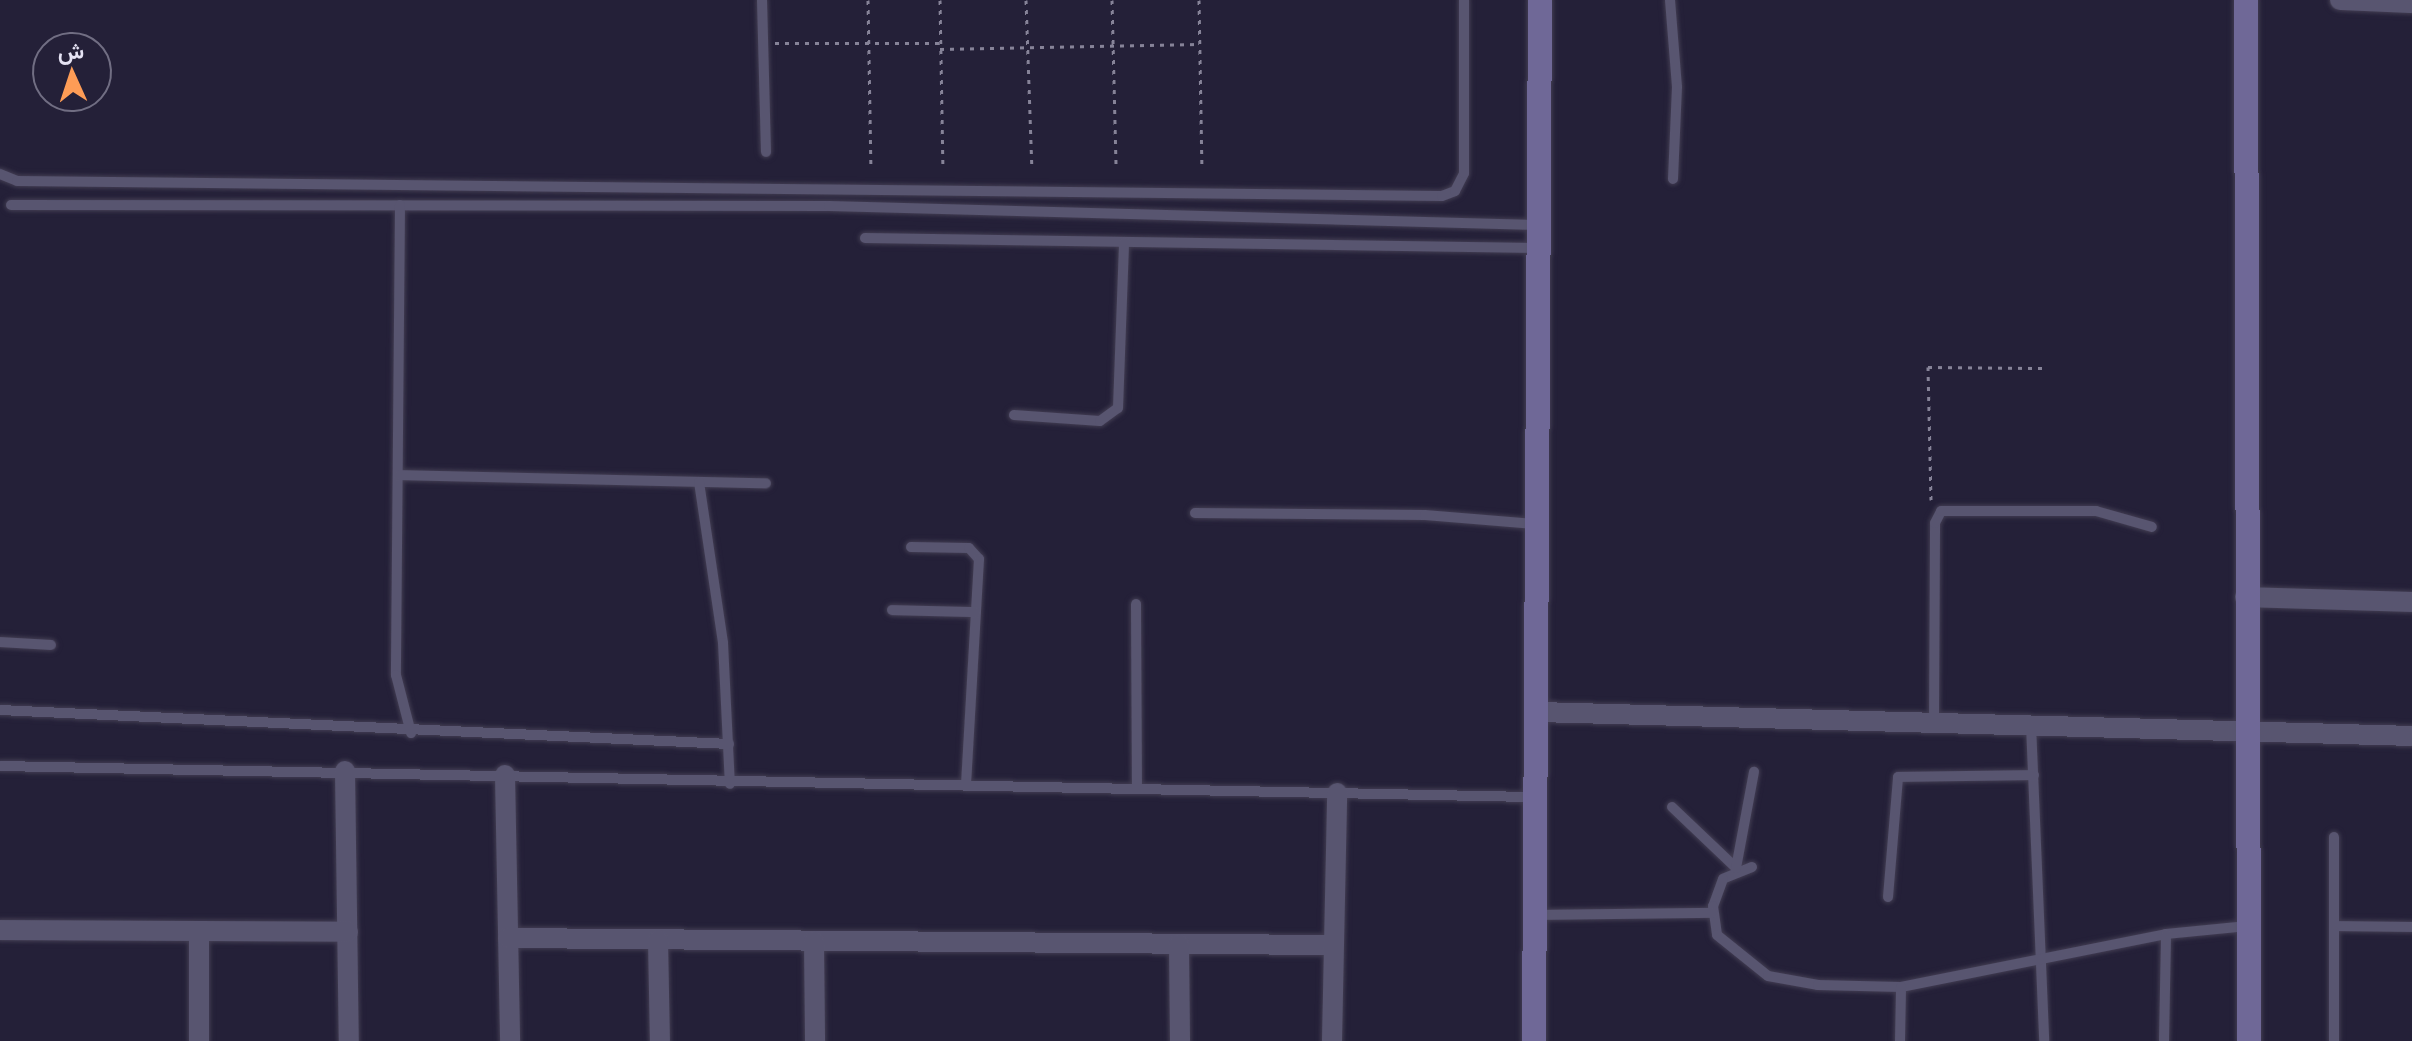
<!DOCTYPE html>
<html>
<head>
<meta charset="utf-8">
<style>
  body { margin:0 }
  #map { position:relative; width:2412px; height:1041px; overflow:hidden; background:#242038; font-family:"Playfair Display",Vazirmatn,serif }
  div>[style] { position:absolute }
  .path>* { height:3px; margin-top:-1.5px; transform-origin:0; background:repeating-linear-gradient(90deg,#868398 0 4px,transparent 0 10px) }
  .roads { filter:drop-shadow(0 0 2px #423d52) drop-shadow(0 0 2px #423d52) }
  .lane>* { height:10px; margin:-5px; padding:0 5px; transform-origin:5px; border-radius:5px; background:#585570 }
  .street>* { height:20px; margin:-10px; padding:0 10px; transform-origin:10px; border-radius:10px; background:#585570 }
  .secondary>* { height:24px; margin:-12px; padding:0 12px; transform-origin:12px; border-radius:12px; background:#6f6897 }
  span { translate:-50% -50%; white-space:nowrap; text-align:center; line-height:1.15; -webkit-text-stroke:8px #242038; paint-order:stroke }
  .north { position:absolute; left:32px; top:32px; width:80px; height:80px; box-sizing:border-box; background:#242038; border:2px solid #716e83; border-radius:50%; rotate:357deg; font-size:22px; font-weight:700; line-height:32px; text-align:center; color:#e5e3f4 }
  .north::after { content:''; display:block; margin:auto; width:28px; height:36px; background:#fd9c56; clip-path:polygon(50% 0,100% 100%,50% 72%,0 100%) }
</style>
</head>
<body>
<div id="map">
  <div class="path">
    <div style="left:868px;top:0;width:164px;rotate:89deg"></div>
    <div style="left:940px;top:0;width:165px;rotate:89deg"></div>
    <div style="left:1026px;top:0;width:168px;rotate:88deg"></div>
    <div style="left:1112px;top:0;width:166px;rotate:88.6deg"></div>
    <div style="left:1199px;top:0;width:169px;rotate:89deg"></div>
    <div style="left:775px;top:43px;width:165px"></div>
    <div style="left:940px;top:49px;width:260px;rotate:-1.1deg"></div>
    <div style="left:1931px;top:500px;width:133px;rotate:-91.3deg"></div>
    <div style="left:1928px;top:367px;width:115px;rotate:0.5deg"></div>
  </div>
  <div class="roads">
    <div class="lane">
      <div style="left:762px;top:0;width:152px;rotate:88.5deg"></div>
      <div style="left:1670px;top:0;width:87px;rotate:85.4deg"></div>
      <div style="left:1677px;top:87px;width:92px;rotate:92.5deg"></div>
      <div style="left:0;top:174px;width:18px;rotate:22deg"></div>
      <div style="left:17px;top:181px;width:1425px;rotate:0.6deg"></div>
      <div style="left:1442px;top:196px;width:14px;rotate:-21deg"></div>
      <div style="left:1455px;top:191px;width:20px;rotate:-63deg"></div>
      <div style="left:1464px;top:173px;width:173px;rotate:-90deg"></div>
      <div style="left:11px;top:205px;width:818px;rotate:0.07deg"></div>
      <div style="left:829px;top:206px;width:708px;rotate:1.54deg"></div>
      <div style="left:400px;top:205px;width:470px;rotate:90.5deg"></div>
      <div style="left:396px;top:675px;width:60px;rotate:75.5deg"></div>
      <div style="left:865px;top:238px;width:672px;rotate:0.85deg"></div>
      <div style="left:1014px;top:415px;width:86px;rotate:4deg"></div>
      <div style="left:1100px;top:421px;width:22px;rotate:-36deg"></div>
      <div style="left:1118px;top:408px;width:166px;rotate:-87.9deg"></div>
      <div style="left:400px;top:475px;width:366px;rotate:1.3deg"></div>
      <div style="left:699px;top:482px;width:163px;rotate:81.5deg"></div>
      <div style="left:723px;top:643px;width:141px;rotate:87.2deg"></div>
      <div style="left:1195px;top:513px;width:230px;rotate:0.5deg"></div>
      <div style="left:1425px;top:515px;width:110px;rotate:4.7deg"></div>
      <div style="left:911px;top:547px;width:58px;rotate:1deg"></div>
      <div style="left:969px;top:548px;width:15px;rotate:48deg"></div>
      <div style="left:979px;top:559px;width:227px;rotate:93.3deg"></div>
      <div style="left:1136px;top:604px;width:185px;rotate:89.7deg"></div>
      <div style="left:892px;top:610px;width:84px;rotate:1.4deg"></div>
      <div style="left:0;top:642px;width:51px;rotate:3.4deg"></div>
      <div style="left:0;top:710px;width:730px;rotate:2.67deg"></div>
      <div style="left:1934px;top:723px;width:200px;rotate:-89.7deg"></div>
      <div style="left:1935px;top:523px;width:13px;rotate:-63deg"></div>
      <div style="left:1941px;top:511px;width:155px"></div>
      <div style="left:2096px;top:511px;width:58px;rotate:15.9deg"></div>
      <div style="left:2031px;top:725px;width:316px;rotate:87.6deg"></div>
      <div style="left:0;top:766px;width:1534px;rotate:1.16deg"></div>
      <div style="left:1672px;top:807px;width:88px;rotate:43.6deg"></div>
      <div style="left:1752px;top:867px;width:31px;rotate:158deg"></div>
      <div style="left:1723px;top:879px;width:29px;rotate:110deg"></div>
      <div style="left:1713px;top:906px;width:29px;rotate:82deg"></div>
      <div style="left:1717px;top:935px;width:65px;rotate:38.8deg"></div>
      <div style="left:1768px;top:976px;width:51px;rotate:10.2deg"></div>
      <div style="left:1818px;top:985px;width:83px;rotate:1.4deg"></div>
      <div style="left:1901px;top:987px;width:270px;rotate:-11.3deg"></div>
      <div style="left:2166px;top:934px;width:82px;rotate:-5.6deg"></div>
      <div style="left:1736px;top:868px;width:98px;rotate:-79.4deg"></div>
      <div style="left:1888px;top:897px;width:120px;rotate:-85.2deg"></div>
      <div style="left:1898px;top:777px;width:136px;rotate:-0.8deg"></div>
      <div style="left:1537px;top:915px;width:176px;rotate:-0.7deg"></div>
      <div style="left:2334px;top:926px;width:78px;rotate:0.7deg"></div>
      <div style="left:1900px;top:1041px;width:54px;rotate:-88.9deg"></div>
      <div style="left:2164px;top:1041px;width:107px;rotate:-88.9deg"></div>
      <div style="left:2334px;top:1041px;width:204px;rotate:-90deg"></div>
    </div>
    <div class="street">
      <div style="left:2340px;top:0;width:72px;rotate:2.4deg"></div>
      <div style="left:2245px;top:597px;width:167px;rotate:1.7deg"></div>
      <div style="left:1538px;top:712px;width:874px;rotate:1.57deg"></div>
      <div style="left:345px;top:771px;width:270px;rotate:89.2deg"></div>
      <div style="left:505px;top:775px;width:266px;rotate:88.9deg"></div>
      <div style="left:0;top:930px;width:348px;rotate:0.3deg"></div>
      <div style="left:199px;top:931px;width:110px;rotate:90deg"></div>
      <div style="left:508px;top:938px;width:824px;rotate:0.49deg"></div>
      <div style="left:658px;top:940px;width:101px;rotate:88.9deg"></div>
      <div style="left:814px;top:941px;width:100px;rotate:89.4deg"></div>
      <div style="left:1179px;top:944px;width:97px;rotate:89.4deg"></div>
      <div style="left:1332px;top:1041px;width:248px;rotate:-88.8deg"></div>
    </div>
    <div class="secondary">
      <div style="left:2246px;top:0;width:1041px;rotate:89.83deg"></div>
      <div style="left:1534px;top:1041px;width:1041px;rotate:-89.67deg"></div>
    </div>
  </div>
  <div class="north">ش</div>
</div>
</body>
</html>
